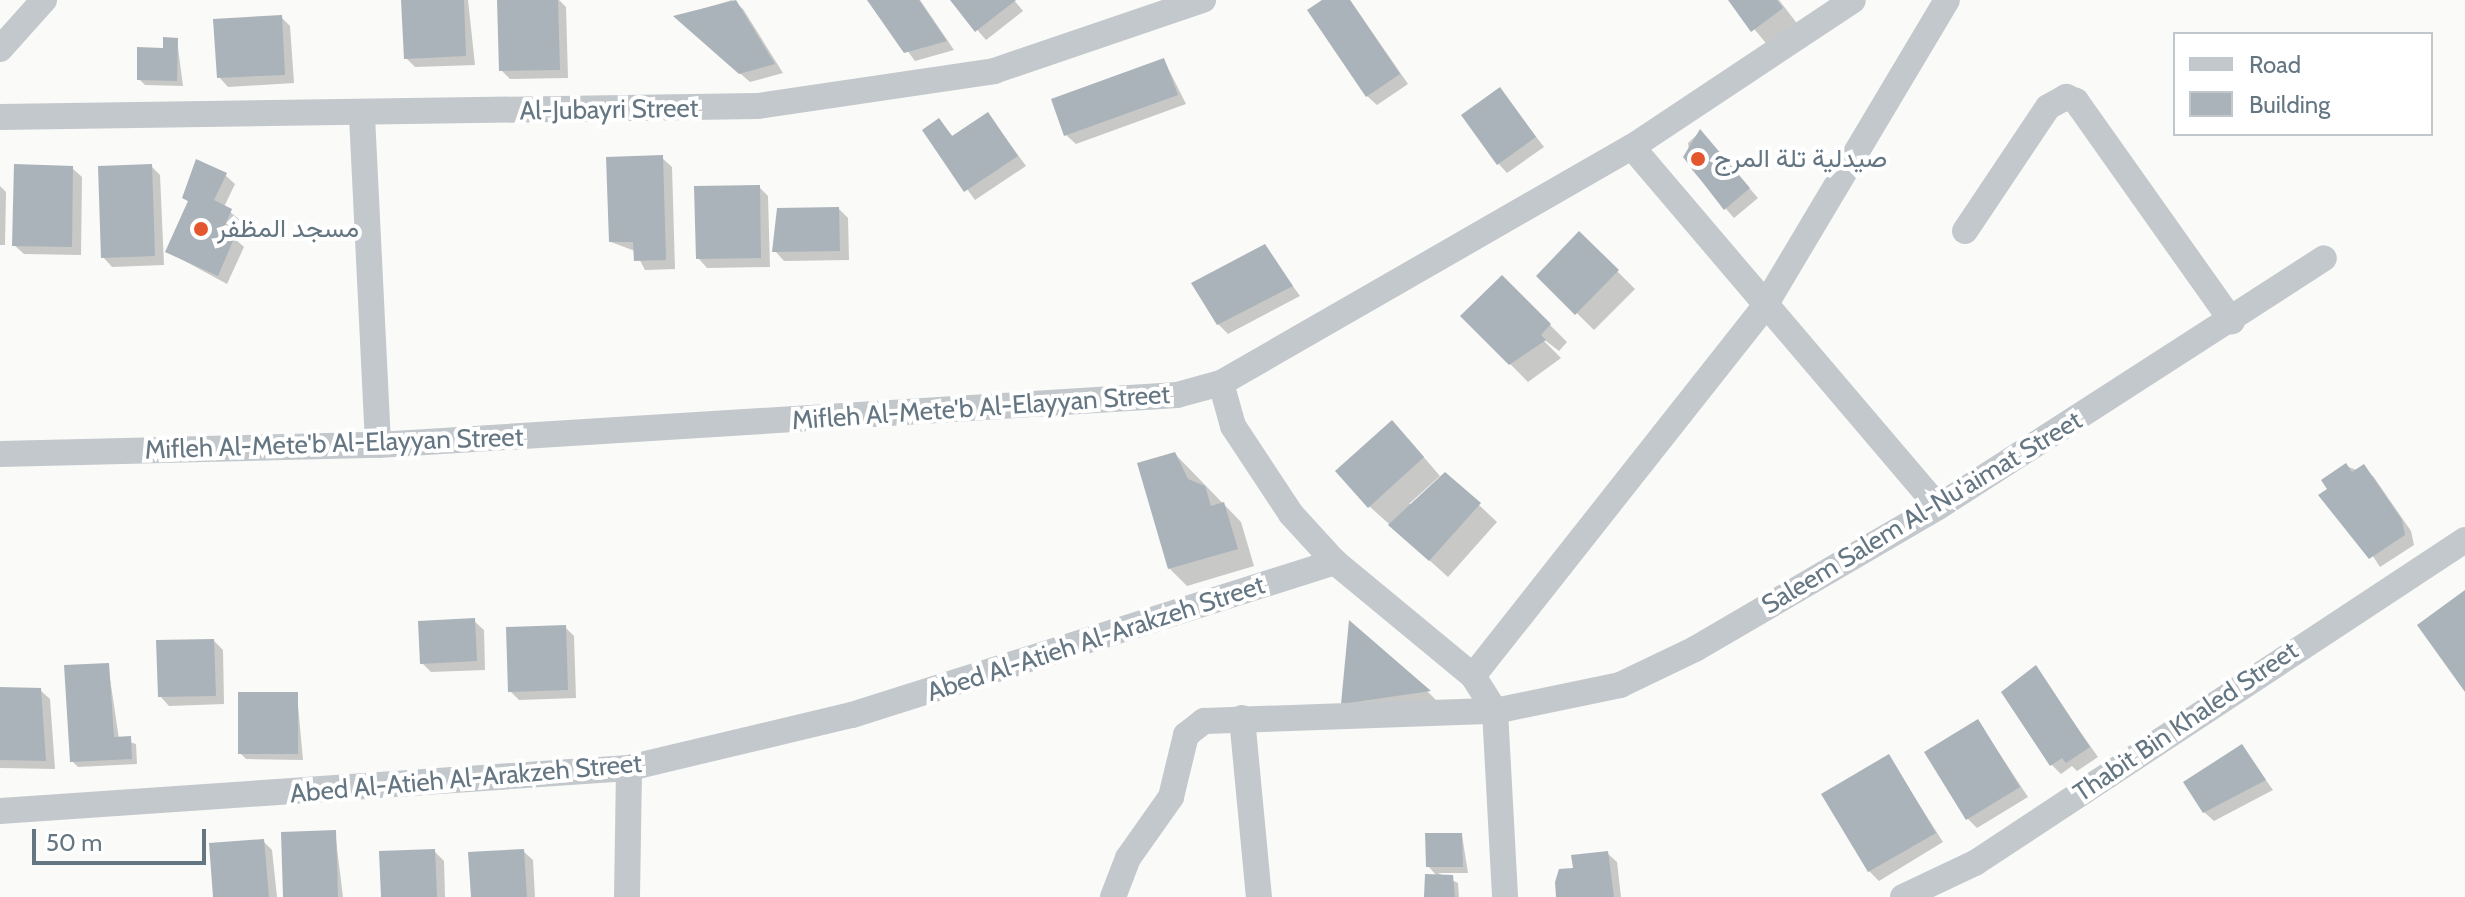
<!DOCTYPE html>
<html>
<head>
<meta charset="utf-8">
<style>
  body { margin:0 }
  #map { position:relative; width:2465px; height:897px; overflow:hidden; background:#fafaf8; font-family:Cabin,Vazirmatn,sans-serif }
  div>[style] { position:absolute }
  .shadow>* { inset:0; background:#0003 }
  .building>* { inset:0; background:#aab3b9 }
  .minor>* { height:26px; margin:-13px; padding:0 13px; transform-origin:13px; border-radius:13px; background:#c3c8cc }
  .dots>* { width:22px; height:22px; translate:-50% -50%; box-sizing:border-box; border:4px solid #fff; border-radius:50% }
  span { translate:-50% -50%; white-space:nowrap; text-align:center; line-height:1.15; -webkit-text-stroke:8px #fff; paint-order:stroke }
  .street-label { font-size:26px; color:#657683 }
  .poi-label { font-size:26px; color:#657683 }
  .left { translate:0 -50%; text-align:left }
  .legend { position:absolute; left:2173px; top:32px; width:260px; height:104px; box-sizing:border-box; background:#fff; border:2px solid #c1c8cd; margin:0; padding:10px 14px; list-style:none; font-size:24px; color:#657683 }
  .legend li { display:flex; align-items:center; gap:16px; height:40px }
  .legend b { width:40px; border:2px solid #c1c8cd }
  .scale { position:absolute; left:32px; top:829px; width:174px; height:36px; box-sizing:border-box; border:4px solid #657683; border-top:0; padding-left:10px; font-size:24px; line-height:28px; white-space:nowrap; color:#657683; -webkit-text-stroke:6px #fff; paint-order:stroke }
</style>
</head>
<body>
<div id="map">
  <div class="shadow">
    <div style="clip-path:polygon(403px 0,468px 0,475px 65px,415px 67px,406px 58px)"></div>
    <div style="clip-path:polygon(499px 0,559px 0,566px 7px,568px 78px,510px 79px,501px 70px)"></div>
    <div style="clip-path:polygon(732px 0,743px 9px,783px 73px,750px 82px,676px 17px)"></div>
    <div style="clip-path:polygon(870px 0,920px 0,954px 50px,915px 61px)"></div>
    <div style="clip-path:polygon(952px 0,1014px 0,1023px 11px,986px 40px)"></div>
    <div style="clip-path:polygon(1326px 0,1350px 0,1408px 84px,1377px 105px,1367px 96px)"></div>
    <div style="clip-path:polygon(1730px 0,1779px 0,1799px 26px,1770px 48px)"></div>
    <div style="clip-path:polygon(281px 17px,290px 26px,294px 83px,228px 87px,219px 77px)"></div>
    <div style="clip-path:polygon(177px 40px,183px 86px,145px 85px,139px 79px)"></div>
    <div style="clip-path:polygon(1164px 60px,1186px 104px,1076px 144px,1066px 135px)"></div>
    <div style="clip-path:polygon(1500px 89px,1544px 147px,1507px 173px,1498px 163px)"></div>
    <div style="clip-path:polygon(988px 114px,1026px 166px,975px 200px,925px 131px,939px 121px,954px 138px)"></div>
    <div style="clip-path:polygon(1700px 132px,1758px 198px,1734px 218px,1692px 170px,1688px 143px)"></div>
    <div style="clip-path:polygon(662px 158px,672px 167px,675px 269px,645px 270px,635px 251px,611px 242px)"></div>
    <div style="clip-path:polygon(151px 166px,160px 175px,164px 265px,112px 267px,103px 257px)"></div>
    <div style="clip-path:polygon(72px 168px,82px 177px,81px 255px,24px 254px,14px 245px)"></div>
    <div style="clip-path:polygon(225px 175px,235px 184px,224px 207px,240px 220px,233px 237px,244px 247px,227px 284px,168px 252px,190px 203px,184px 198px)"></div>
    <div style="clip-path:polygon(0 186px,6px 192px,5px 245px,0 245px)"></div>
    <div style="clip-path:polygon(759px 187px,768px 196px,770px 267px,707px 268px,698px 258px)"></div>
    <div style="clip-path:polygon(839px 209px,848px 218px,849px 260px,784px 261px,775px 251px)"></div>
    <div style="clip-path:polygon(1580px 234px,1635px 289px,1594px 330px,1539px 276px)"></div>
    <div style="clip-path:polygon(1265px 247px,1300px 296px,1228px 334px,1218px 324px)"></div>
    <div style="clip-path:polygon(1502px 277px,1567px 342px,1559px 351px,1537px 334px,1561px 358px,1528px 382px,1463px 316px)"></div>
    <div style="clip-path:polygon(1409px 440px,1440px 476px,1409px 504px,1479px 505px,1497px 522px,1448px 577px,1369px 506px)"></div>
    <div style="clip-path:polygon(1175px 454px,1241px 522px,1254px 566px,1187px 586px,1169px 568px)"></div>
    <div style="clip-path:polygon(2346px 466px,2373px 476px,2411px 531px,2414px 545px,2380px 567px,2329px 489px)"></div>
    <div style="clip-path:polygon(474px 621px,484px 630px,485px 670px,431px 672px,422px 663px)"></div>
    <div style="clip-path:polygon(1351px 624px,1429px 693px,1445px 709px,1343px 704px)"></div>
    <div style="clip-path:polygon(565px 627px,574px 636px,576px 698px,519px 700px,510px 691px)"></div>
    <div style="clip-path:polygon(214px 641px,223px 650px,224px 704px,169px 706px,160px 696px)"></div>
    <div style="clip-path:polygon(108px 665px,119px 739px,136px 744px,137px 764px,78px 767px,72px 761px)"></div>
    <div style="clip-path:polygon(2035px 668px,2098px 757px,2077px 771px,2072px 766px,2061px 774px,2051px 764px)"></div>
    <div style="clip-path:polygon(0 689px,40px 690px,50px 699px,55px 769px,0 768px)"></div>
    <div style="clip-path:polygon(297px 694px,303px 760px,246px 759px,240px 753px)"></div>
    <div style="clip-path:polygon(1978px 721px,2028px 797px,1977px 828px,1967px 818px)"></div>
    <div style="clip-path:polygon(2242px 746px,2273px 790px,2214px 821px,2204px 812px)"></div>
    <div style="clip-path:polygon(1889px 757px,1943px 842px,1879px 881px,1869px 871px)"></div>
    <div style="clip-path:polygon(335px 832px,343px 897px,285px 897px)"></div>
    <div style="clip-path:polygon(1462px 835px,1468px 873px,1438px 873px,1458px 883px,1459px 897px,1426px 897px,1437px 876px,1428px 866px)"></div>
    <div style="clip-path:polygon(263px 841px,272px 850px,277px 897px,215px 897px)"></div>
    <div style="clip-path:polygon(434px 851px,444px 861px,445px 897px,383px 897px)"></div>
    <div style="clip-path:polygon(523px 851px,533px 860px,535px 897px,473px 897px)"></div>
    <div style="clip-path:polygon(1607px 853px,1617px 862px,1621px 897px,1563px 897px)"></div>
  </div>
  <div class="building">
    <div style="clip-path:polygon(401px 0,464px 0,466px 56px,404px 59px)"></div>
    <div style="clip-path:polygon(497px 0,558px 0,560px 70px,499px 71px)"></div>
    <div style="clip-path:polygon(736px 0,775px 64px,739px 74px,673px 16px)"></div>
    <div style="clip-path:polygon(867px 0,919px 0,947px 41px,904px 53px)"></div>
    <div style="clip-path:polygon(950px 0,1016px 0,975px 32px)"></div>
    <div style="clip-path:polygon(1322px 0,1350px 0,1400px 74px,1366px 97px,1307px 10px)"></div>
    <div style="clip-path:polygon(1728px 0,1777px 0,1783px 8px,1751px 32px)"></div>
    <div style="clip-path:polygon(282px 15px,285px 75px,217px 78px,213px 19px)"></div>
    <div style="clip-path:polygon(163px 37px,178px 38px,177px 81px,137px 80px,137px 47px,163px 48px)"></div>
    <div style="clip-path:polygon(1164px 58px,1178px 95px,1064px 136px,1051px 99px)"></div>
    <div style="clip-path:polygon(1500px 87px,1536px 137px,1497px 165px,1461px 115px)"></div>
    <div style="clip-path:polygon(988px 112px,1018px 156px,964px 192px,922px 130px,939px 118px,952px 136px)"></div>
    <div style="clip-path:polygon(1700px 129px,1750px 188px,1724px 210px,1683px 157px)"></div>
    <div style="clip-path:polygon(663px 155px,666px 260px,634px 261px,633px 242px,609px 242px,606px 157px)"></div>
    <div style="clip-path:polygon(196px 159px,227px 173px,214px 200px,232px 209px,223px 230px,235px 236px,218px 276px,165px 252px,188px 201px,182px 198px)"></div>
    <div style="clip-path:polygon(14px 164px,73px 166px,72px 247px,12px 246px)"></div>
    <div style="clip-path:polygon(152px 164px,155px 256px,101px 258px,98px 166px)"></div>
    <div style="clip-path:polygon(760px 185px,761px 258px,696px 259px,694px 186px)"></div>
    <div style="clip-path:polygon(839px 207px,840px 251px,772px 252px,777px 208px)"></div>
    <div style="clip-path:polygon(1579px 231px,1619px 270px,1575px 315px,1536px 276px)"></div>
    <div style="clip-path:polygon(1265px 244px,1293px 286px,1217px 325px,1191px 283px)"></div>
    <div style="clip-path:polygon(1502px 275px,1551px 324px,1541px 335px,1546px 340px,1509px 365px,1460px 316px)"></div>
    <div style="clip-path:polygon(1392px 420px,1424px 457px,1368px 508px,1335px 471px)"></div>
    <div style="clip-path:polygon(1175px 452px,1188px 479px,1205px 486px,1211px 506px,1224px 502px,1238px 549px,1168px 569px,1137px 463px)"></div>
    <div style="clip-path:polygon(2346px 463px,2352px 472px,2364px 464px,2402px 520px,2405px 535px,2369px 559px,2318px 495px,2327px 489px,2321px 480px)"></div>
    <div style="clip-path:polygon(1445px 472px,1481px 503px,1429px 561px,1388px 525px)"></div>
    <div style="clip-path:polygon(2465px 590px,2465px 692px,2417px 625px)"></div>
    <div style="clip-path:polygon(475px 618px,477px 661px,420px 664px,418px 621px)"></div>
    <div style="clip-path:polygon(1349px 620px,1431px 691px,1341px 704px)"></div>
    <div style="clip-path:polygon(566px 625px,568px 690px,508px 692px,506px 627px)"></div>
    <div style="clip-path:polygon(214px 639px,216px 696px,158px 697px,156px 640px)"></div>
    <div style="clip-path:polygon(109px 663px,114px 737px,131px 736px,132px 759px,70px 762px,64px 665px)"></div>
    <div style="clip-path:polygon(2036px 665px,2090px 747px,2066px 763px,2062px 758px,2050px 766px,2001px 692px)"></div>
    <div style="clip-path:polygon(0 687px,41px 688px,46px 761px,0 760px)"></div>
    <div style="clip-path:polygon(238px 692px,298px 692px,298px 754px,238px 754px)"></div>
    <div style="clip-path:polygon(1978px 719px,2020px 787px,1966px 820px,1924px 752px)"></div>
    <div style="clip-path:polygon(2242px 744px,2266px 780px,2203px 813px,2183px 782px)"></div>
    <div style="clip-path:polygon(1889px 754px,1936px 833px,1868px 872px,1821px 794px)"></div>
    <div style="clip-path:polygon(336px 830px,338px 897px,283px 897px,281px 832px)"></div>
    <div style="clip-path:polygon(1425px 833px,1462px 833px,1463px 867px,1426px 867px)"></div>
    <div style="clip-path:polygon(264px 839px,269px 897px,213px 897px,209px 843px)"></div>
    <div style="clip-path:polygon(435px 849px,437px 897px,381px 897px,379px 851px)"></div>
    <div style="clip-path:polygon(524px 849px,527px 897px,471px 897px,468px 852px)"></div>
    <div style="clip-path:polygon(1608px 851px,1614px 897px,1556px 897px,1555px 882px,1559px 869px,1573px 868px,1571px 855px)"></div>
    <div style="clip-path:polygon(1425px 874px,1453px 875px,1455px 897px,1424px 897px)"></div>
  </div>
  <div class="minor">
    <div style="left:0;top:49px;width:66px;rotate:-48.1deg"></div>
    <div style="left:362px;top:116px;width:329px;rotate:87.2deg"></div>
    <div style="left:0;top:117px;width:758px;rotate:-0.83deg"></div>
    <div style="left:758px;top:106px;width:239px;rotate:-8.4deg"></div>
    <div style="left:994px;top:71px;width:221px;rotate:-18.8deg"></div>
    <div style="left:1632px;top:147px;width:472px;rotate:49.6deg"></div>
    <div style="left:1965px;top:231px;width:149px;rotate:-56.2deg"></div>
    <div style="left:2048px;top:107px;width:21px;rotate:-29deg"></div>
    <div style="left:2066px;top:97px;width:11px;rotate:22deg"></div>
    <div style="left:2076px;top:101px;width:270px;rotate:54.7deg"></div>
    <div style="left:1221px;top:383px;width:45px;rotate:74.4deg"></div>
    <div style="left:1233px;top:426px;width:105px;rotate:56.6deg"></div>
    <div style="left:1291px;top:514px;width:65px;rotate:47.5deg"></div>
    <div style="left:1335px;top:562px;width:179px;rotate:39.6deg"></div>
    <div style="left:1473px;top:676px;width:41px;rotate:57.8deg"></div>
    <div style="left:1495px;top:711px;width:186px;rotate:86.9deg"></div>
    <div style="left:0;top:454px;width:378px;rotate:-1.4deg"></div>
    <div style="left:378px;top:445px;width:801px;rotate:-3.58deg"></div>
    <div style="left:1177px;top:395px;width:46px;rotate:-15.3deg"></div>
    <div style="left:1221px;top:383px;width:474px;rotate:-29.9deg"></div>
    <div style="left:1632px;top:147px;width:265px;rotate:-33.6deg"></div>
    <div style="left:1473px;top:676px;width:470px;rotate:-51.7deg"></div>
    <div style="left:1764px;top:307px;width:357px;rotate:-59.2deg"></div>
    <div style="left:1242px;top:718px;width:180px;rotate:84.6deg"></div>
    <div style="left:0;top:811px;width:630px;rotate:-3.91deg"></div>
    <div style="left:629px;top:768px;width:229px;rotate:-13.4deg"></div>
    <div style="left:852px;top:715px;width:507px;rotate:-17.58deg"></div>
    <div style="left:627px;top:897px;width:129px;rotate:-89.1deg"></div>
    <div style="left:1113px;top:897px;width:42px;rotate:-69deg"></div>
    <div style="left:1128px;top:858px;width:75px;rotate:-54.8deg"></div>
    <div style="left:1171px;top:797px;width:64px;rotate:-76.4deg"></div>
    <div style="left:1186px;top:735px;width:23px;rotate:-38deg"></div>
    <div style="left:1204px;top:721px;width:291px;rotate:-2deg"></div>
    <div style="left:1495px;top:711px;width:128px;rotate:-11.7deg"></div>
    <div style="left:1620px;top:685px;width:83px;rotate:-25.6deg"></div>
    <div style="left:1695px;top:649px;width:281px;rotate:-30.3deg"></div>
    <div style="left:1938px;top:507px;width:459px;rotate:-32.8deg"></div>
    <div style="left:1903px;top:897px;width:80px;rotate:-25.3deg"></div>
    <div style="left:1975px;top:863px;width:587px;rotate:-33.39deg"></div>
  </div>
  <div class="dots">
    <div style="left:1698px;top:159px;background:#e4572e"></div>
    <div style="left:201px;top:229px;background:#e4572e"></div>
  </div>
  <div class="street-label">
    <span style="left:609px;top:110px;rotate:-1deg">Al-Jubayri Street</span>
    <span style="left:981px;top:408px;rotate:-4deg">Mifleh Al-Mete'b Al-Elayyan Street</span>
    <span style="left:334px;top:444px;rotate:-2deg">Mifleh Al-Mete'b Al-Elayyan Street</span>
    <span style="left:1922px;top:513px;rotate:-31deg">Saleem Salem Al-Nu'aimat Street</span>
    <span style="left:1096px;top:639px;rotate:-18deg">Abed Al-Atieh Al-Arakzeh Street</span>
    <span style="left:2186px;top:722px;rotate:-34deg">Thabit Bin Khaled Street</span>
    <span style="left:466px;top:779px;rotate:-5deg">Abed Al-Atieh Al-Arakzeh Street</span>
  </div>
  <div class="poi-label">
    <span class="left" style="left:1714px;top:159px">صيدلية تلة المرج</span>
    <span class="left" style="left:217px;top:229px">مسجد المظفر</span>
  </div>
  <ul class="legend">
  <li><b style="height:10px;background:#c3c8cc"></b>Road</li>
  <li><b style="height:22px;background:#aab3b9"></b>Building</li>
  </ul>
  <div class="scale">50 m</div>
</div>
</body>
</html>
